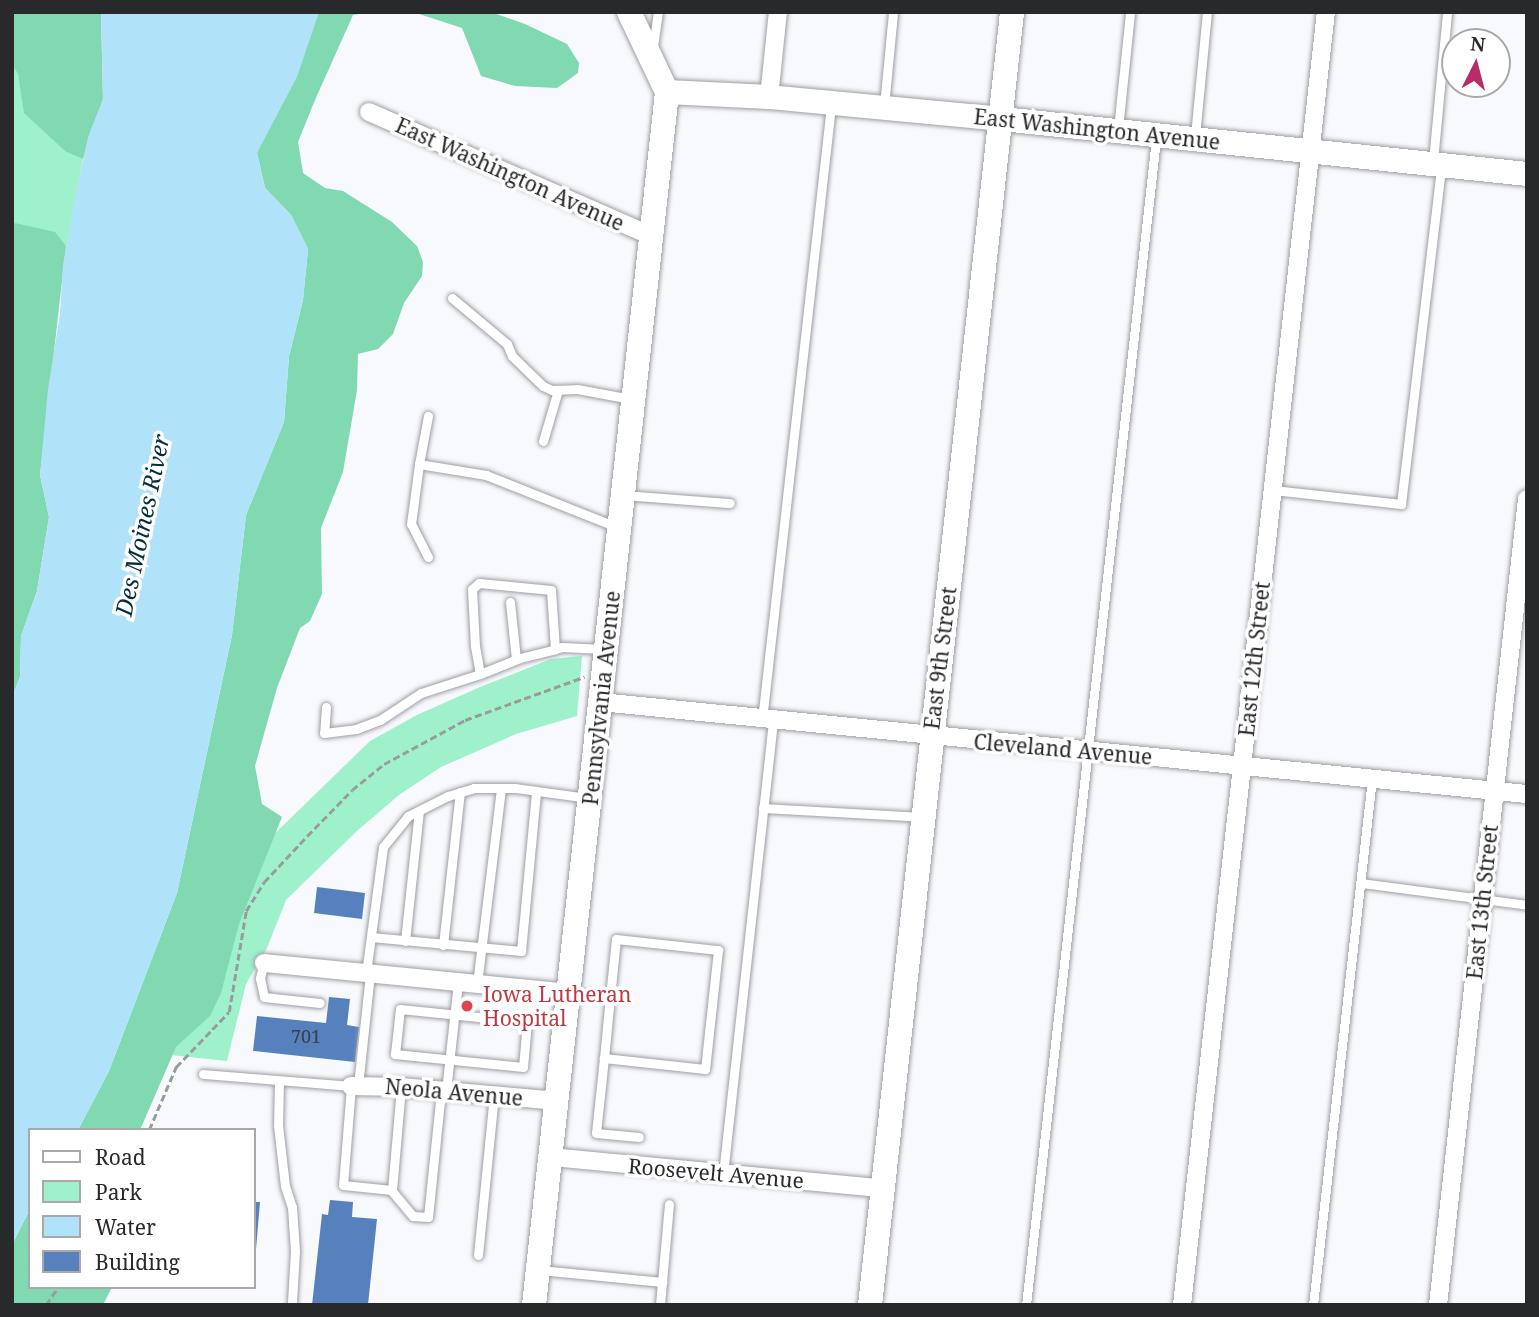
<!DOCTYPE html>
<html>
<head>
<meta charset="utf-8">
<style>
  body { margin:0 }
  #map { position:relative; width:1539px; height:1317px; overflow:hidden; background:#f7f9fd; font-family:"Noto Serif",serif }
  div>[style] { position:absolute }
  .green>* { inset:0; background:#9ef1cb }
  .forest>* { inset:0; background:#81d9b2 }
  .water>* { inset:0; background:#b0e2fa }
  .building>* { inset:0; background:#5781bd }
  .path>* { height:2.5px; margin-top:-1.25px; transform-origin:0; background:repeating-linear-gradient(90deg,#9a9b9e 0 7px,transparent 0 10.5px) }
  .roads { filter:drop-shadow(0 0 2px #9d9fa2) drop-shadow(0 0 2px #9d9fa2) }
  .lane>* { height:9px; margin:-4.5px; padding:0 4.5px; transform-origin:4.5px; border-radius:4.5px; background:#fff }
  .street>* { height:18px; margin:-9px; padding:0 9px; transform-origin:9px; border-radius:9px; background:#fff }
  .secondary>* { height:24px; margin:-12px; padding:0 12px; transform-origin:12px; border-radius:12px; background:#fff }
  .dots>* { width:19px; height:19px; translate:-50% -50%; box-sizing:border-box; border:4px solid #fff; border-radius:50% }
  span { translate:-50% -50%; white-space:nowrap; text-align:center; line-height:1.15; -webkit-text-stroke:7px #fff; paint-order:stroke }
  .number-label { font-size:18px; color:#343f4f }
  .number-label span { -webkit-text-stroke-width:0 }
  .street-label { font-size:21px; color:#28292a }
  .health-label { font-size:21px; color:#be3a42 }
  .left { translate:0 -50%; text-align:left }
  .water-label { font-size:23px; color:#032e3e; font-style:italic }
  .frame { position:absolute; inset:0; border:14px solid #28292a; pointer-events:none }
  .legend { position:absolute; left:28px; top:1128px; width:228px; height:161px; box-sizing:border-box; background:#fff; border:2px solid #a9a9aa; margin:0; padding:9px 12px; list-style:none; font-size:21px; color:#28292a }
  .legend li { display:flex; align-items:center; gap:14px; height:35px }
  .legend b { width:35px; border:2px solid #a9a9aa }
  .north { position:absolute; left:1441px; top:28px; width:70px; height:70px; box-sizing:border-box; background:#fff; border:2px solid #a9a9aa; border-radius:50%; rotate:6deg; font-size:19px; font-weight:700; line-height:28px; text-align:center; color:#28292a }
  .north::after { content:''; display:block; margin:auto; width:24px; height:32px; background:#b82d68; clip-path:polygon(50% 0,100% 100%,50% 72%,0 100%) }
</style>
</head>
<body>
<div id="map">
  <div class="green">
    <div style="clip-path:polygon(12px 65px,18px 74px,25px 113px,66px 152px,83px 159px,63px 265px,66px 246px,15px 223px,12px 225px)"></div>
    <div style="clip-path:polygon(582px 656px,577px 716px,516px 734px,441px 767px,399px 795px,358px 830px,286px 900px,267px 948px,246px 984px,227px 1061px,133px 1051px,264px 844px,370px 741px,417px 715px,480px 687px,551px 659px)"></div>
  </div>
  <div class="forest">
    <div style="clip-path:polygon(12px 12px,101px 12px,103px 99px,83px 159px,66px 152px,24px 113px,18px 74px,12px 65px)"></div>
    <div style="clip-path:polygon(319px 12px,373px 12px,353px 15px,315px 100px,298px 142px,303px 173px,325px 188px,343px 191px,392px 222px,417px 246px,423px 262px,422px 276px,404px 303px,393px 334px,378px 349px,358px 354px,357px 390px,343px 472px,321px 528px,322px 594px,310px 621px,300px 628px,277px 688px,255px 766px,262px 804px,282px 817px,239px 924px,221px 993px,210px 1016px,176px 1047px,140px 1130px,78px 1130px,109px 1071px,177px 893px,232px 635px,246px 515px,284px 422px,289px 356px,303px 300px,308px 249px,291px 215px,265px 188px,257px 153px)"></div>
    <div style="clip-path:polygon(398px 12px,491px 12px,525px 24px,567px 44px,579px 63px,578px 73px,557px 88px,515px 86px,481px 76px,462px 28px,419px 14px)"></div>
    <div style="clip-path:polygon(15px 223px,55px 232px,66px 246px,40px 475px,49px 517px,37px 591px,21px 636px,20px 677px,12px 697px,12px 225px)"></div>
    <div style="clip-path:polygon(30px 1209px,30px 1287px,112px 1287px,103px 1305px,12px 1305px,12px 1245px)"></div>
  </div>
  <div class="water">
    <div style="clip-path:polygon(101px 12px,319px 12px,297px 77px,257px 153px,265px 188px,291px 215px,308px 249px,303px 300px,289px 356px,284px 422px,246px 515px,232px 635px,177px 893px,109px 1071px,78px 1130px,30px 1130px,30px 1209px,12px 1245px,12px 697px,20px 677px,21px 636px,37px 591px,49px 517px,40px 475px,48px 389px,60px 314px,63px 265px,74px 203px,88px 137px,103px 99px)"></div>
  </div>
  <div class="building">
    <div style="clip-path:polygon(317px 887px,365px 893px,362px 919px,314px 913px)"></div>
    <div style="clip-path:polygon(329px 997px,350px 999px,347px 1025px,359px 1027px,355px 1062px,253px 1051px,257px 1016px,326px 1023px)"></div>
    <div style="clip-path:polygon(330px 1200px,353px 1202px,352px 1217px,377px 1219px,368px 1305px,312px 1305px,322px 1214px,328px 1215px)"></div>
    <div style="clip-path:polygon(254px 1202px,260px 1202px,256px 1249px,254px 1249px)"></div>
  </div>
  <div class="path">
    <div style="left:149px;top:1130px;width:69px;rotate:-66.8deg"></div>
    <div style="left:176px;top:1067px;width:76px;rotate:-46.1deg"></div>
    <div style="left:229px;top:1012px;width:102px;rotate:-80.4deg"></div>
    <div style="left:246px;top:911px;width:34px;rotate:-58deg"></div>
    <div style="left:264px;top:882px;width:63px;rotate:-46.9deg"></div>
    <div style="left:307px;top:836px;width:64px;rotate:-45.6deg"></div>
    <div style="left:352px;top:790px;width:41px;rotate:-39.1deg"></div>
    <div style="left:384px;top:764px;width:92px;rotate:-28.5deg"></div>
    <div style="left:465px;top:720px;width:127px;rotate:-19.9deg"></div>
    <div style="left:46px;top:1305px;width:22px;rotate:-56deg"></div>
  </div>
  <div class="roads">
    <div class="lane">
      <div style="left:653px;top:47px;width:35px;rotate:-82deg"></div>
      <div style="left:884px;top:106px;width:94px;rotate:-84.5deg"></div>
      <div style="left:1118px;top:129px;width:118px;rotate:-84.1deg"></div>
      <div style="left:1195px;top:136px;width:125px;rotate:-84.5deg"></div>
      <div style="left:1433px;top:161px;width:150px;rotate:-84.6deg"></div>
      <div style="left:452px;top:298px;width:72px;rotate:39.9deg"></div>
      <div style="left:507px;top:344px;width:13px;rotate:67deg"></div>
      <div style="left:512px;top:356px;width:43px;rotate:44.1deg"></div>
      <div style="left:543px;top:386px;width:10px;rotate:24deg"></div>
      <div style="left:552px;top:390px;width:25px;rotate:-2deg"></div>
      <div style="left:577px;top:389px;width:55px;rotate:10.5deg"></div>
      <div style="left:543px;top:441px;width:53px;rotate:-73.6deg"></div>
      <div style="left:419px;top:464px;width:49px;rotate:-79.4deg"></div>
      <div style="left:1273px;top:490px;width:129px;rotate:6.2deg"></div>
      <div style="left:1401px;top:504px;width:339px;rotate:-83.2deg"></div>
      <div style="left:625px;top:495px;width:105px;rotate:4.4deg"></div>
      <div style="left:428px;top:557px;width:37px;rotate:-117deg"></div>
      <div style="left:411px;top:524px;width:61px;rotate:-82.4deg"></div>
      <div style="left:419px;top:464px;width:68px;rotate:9.3deg"></div>
      <div style="left:486px;top:475px;width:141px;rotate:21.7deg"></div>
      <div style="left:510px;top:602px;width:57px;rotate:84deg"></div>
      <div style="left:555px;top:649px;width:59px;rotate:-93.9deg"></div>
      <div style="left:551px;top:590px;width:72px;rotate:-174.4deg"></div>
      <div style="left:479px;top:583px;width:9px;rotate:139deg"></div>
      <div style="left:472px;top:589px;width:57px;rotate:87deg"></div>
      <div style="left:475px;top:646px;width:28px;rotate:80deg"></div>
      <div style="left:480px;top:674px;width:43px;rotate:-21.8deg"></div>
      <div style="left:520px;top:658px;width:36px;rotate:-14deg"></div>
      <div style="left:555px;top:649px;width:7px;rotate:-16deg"></div>
      <div style="left:562px;top:647px;width:42px;rotate:2.7deg"></div>
      <div style="left:326px;top:707px;width:26px;rotate:94deg"></div>
      <div style="left:324px;top:733px;width:32px;rotate:-7deg"></div>
      <div style="left:356px;top:729px;width:26px;rotate:-21deg"></div>
      <div style="left:380px;top:720px;width:49px;rotate:-33.4deg"></div>
      <div style="left:421px;top:693px;width:62px;rotate:-17.9deg"></div>
      <div style="left:762px;top:720px;width:618px;rotate:-83.59deg"></div>
      <div style="left:763px;top:808px;width:159px;rotate:3.2deg"></div>
      <div style="left:1361px;top:883px;width:167px;rotate:7.5deg"></div>
      <div style="left:371px;top:937px;width:151px;rotate:5.3deg"></div>
      <div style="left:521px;top:951px;width:161px;rotate:-84.6deg"></div>
      <div style="left:405px;top:941px;width:131px;rotate:-83.9deg"></div>
      <div style="left:443px;top:945px;width:154px;rotate:-83.7deg"></div>
      <div style="left:264px;top:963px;width:16px;rotate:105deg"></div>
      <div style="left:260px;top:978px;width:19px;rotate:78deg"></div>
      <div style="left:264px;top:997px;width:56px;rotate:6.1deg"></div>
      <div style="left:366px;top:973px;width:127px;rotate:-82.3deg"></div>
      <div style="left:383px;top:847px;width:40px;rotate:-51deg"></div>
      <div style="left:408px;top:816px;width:45px;rotate:-26.6deg"></div>
      <div style="left:448px;top:796px;width:27px;rotate:-17deg"></div>
      <div style="left:474px;top:788px;width:41px"></div>
      <div style="left:515px;top:788px;width:74px;rotate:7.8deg"></div>
      <div style="left:477px;top:984px;width:197px;rotate:-83deg"></div>
      <div style="left:571px;top:993px;width:39px;rotate:6deg"></div>
      <div style="left:610px;top:997px;width:58px;rotate:-84.1deg"></div>
      <div style="left:616px;top:939px;width:103px;rotate:6.2deg"></div>
      <div style="left:718px;top:950px;width:120px;rotate:96.2deg"></div>
      <div style="left:705px;top:1069px;width:102px;rotate:-173.8deg"></div>
      <div style="left:604px;top:1058px;width:61px;rotate:-84.4deg"></div>
      <div style="left:400px;top:1009px;width:128px;rotate:5.8deg"></div>
      <div style="left:527px;top:1022px;width:45px;rotate:95.1deg"></div>
      <div style="left:523px;top:1067px;width:129px;rotate:-174.2deg"></div>
      <div style="left:395px;top:1054px;width:45px;rotate:-83.7deg"></div>
      <div style="left:604px;top:1058px;width:75px;rotate:96.1deg"></div>
      <div style="left:596px;top:1133px;width:43px;rotate:5.3deg"></div>
      <div style="left:203px;top:1074px;width:148px;rotate:4.6deg"></div>
      <div style="left:351px;top:1086px;width:99px;rotate:94.6deg"></div>
      <div style="left:343px;top:1185px;width:49px;rotate:5.8deg"></div>
      <div style="left:392px;top:1190px;width:103px;rotate:-85deg"></div>
      <div style="left:279px;top:1082px;width:43px;rotate:91.3deg"></div>
      <div style="left:278px;top:1125px;width:61px;rotate:83.5deg"></div>
      <div style="left:285px;top:1186px;width:22px;rotate:72deg"></div>
      <div style="left:292px;top:1207px;width:44px;rotate:86.1deg"></div>
      <div style="left:295px;top:1251px;width:51px;rotate:93.4deg"></div>
      <div style="left:358px;top:1086px;width:114px;rotate:-83.9deg"></div>
      <div style="left:446px;top:1091px;width:110px;rotate:-83.7deg"></div>
      <div style="left:723px;top:1174px;width:456px;rotate:-83.7deg"></div>
      <div style="left:391px;top:1190px;width:34px;rotate:50deg"></div>
      <div style="left:413px;top:1216px;width:15px;rotate:4deg"></div>
      <div style="left:428px;top:1217px;width:127px;rotate:-84.1deg"></div>
      <div style="left:478px;top:1255px;width:160px;rotate:-84.3deg"></div>
      <div style="left:540px;top:1270px;width:123px;rotate:5.6deg"></div>
      <div style="left:662px;top:1282px;width:23px;rotate:95deg"></div>
      <div style="left:662px;top:1282px;width:78px;rotate:-84.9deg"></div>
      <div style="left:1026px;top:1305px;width:1174px;rotate:-83.64deg"></div>
      <div style="left:1313px;top:1305px;width:530px;rotate:-83.61deg"></div>
    </div>
    <div class="street">
      <div style="left:769px;top:97px;width:85px;rotate:-84deg"></div>
      <div style="left:369px;top:112px;width:309px;rotate:23.7deg"></div>
      <div style="left:600px;top:702px;width:932px;rotate:5.67deg"></div>
      <div style="left:264px;top:963px;width:306px;rotate:5.6deg"></div>
      <div style="left:351px;top:1086px;width:50px;rotate:1.1deg"></div>
      <div style="left:401px;top:1087px;width:157px;rotate:5.1deg"></div>
      <div style="left:551px;top:1157px;width:332px;rotate:5.4deg"></div>
      <div style="left:1182px;top:1305px;width:1301px;rotate:-83.65deg"></div>
      <div style="left:1438px;top:1305px;width:811px;rotate:-83.7deg"></div>
    </div>
    <div class="secondary">
      <div style="left:629px;top:12px;width:89px;rotate:64.6deg"></div>
      <div style="left:667px;top:92px;width:102px;rotate:2.8deg"></div>
      <div style="left:769px;top:97px;width:234px;rotate:5.4deg"></div>
      <div style="left:1002px;top:119px;width:528px;rotate:5.98deg"></div>
      <div style="left:534px;top:1305px;width:1220px;rotate:-83.74deg"></div>
      <div style="left:870px;top:1305px;width:1301px;rotate:-83.73deg"></div>
    </div>
  </div>
  <div class="dots">
    <div style="left:467px;top:1006px;background:#e0444e"></div>
  </div>
  <div class="number-label">
    <span style="left:306px;top:1036px">701</span>
  </div>
  <div class="street-label">
    <span style="left:1097px;top:129px;rotate:6deg">East Washington Avenue</span>
    <span style="left:510px;top:174px;rotate:24deg">East Washington Avenue</span>
    <span style="left:940px;top:658px;rotate:-83deg">East 9th Street</span>
    <span style="left:1254px;top:659px;rotate:-84deg">East 12th Street</span>
    <span style="left:601px;top:698px;rotate:-84deg">Pennsylvania Avenue</span>
    <span style="left:1063px;top:749px;rotate:5deg">Cleveland Avenue</span>
    <span style="left:1482px;top:902px;rotate:-84deg">East 13th Street</span>
    <span style="left:454px;top:1092px;rotate:5deg">Neola Avenue</span>
    <span style="left:716px;top:1173px;rotate:5deg">Roosevelt Avenue</span>
  </div>
  <div class="health-label">
    <span class="left" style="left:483px;top:1006px">Iowa Lutheran<br>Hospital</span>
  </div>
  <div class="water-label">
    <span style="left:142px;top:525px;rotate:-78deg">Des Moines River</span>
  </div>
  <div class="frame"></div>
  <ul class="legend">
  <li><b style="height:9px;background:#fff"></b>Road</li>
  <li><b style="height:19px;background:#9ef1cb"></b>Park</li>
  <li><b style="height:19px;background:#b0e2fa"></b>Water</li>
  <li><b style="height:19px;background:#5781bd"></b>Building</li>
  </ul>
  <div class="north">N</div>
</div>
</body>
</html>
